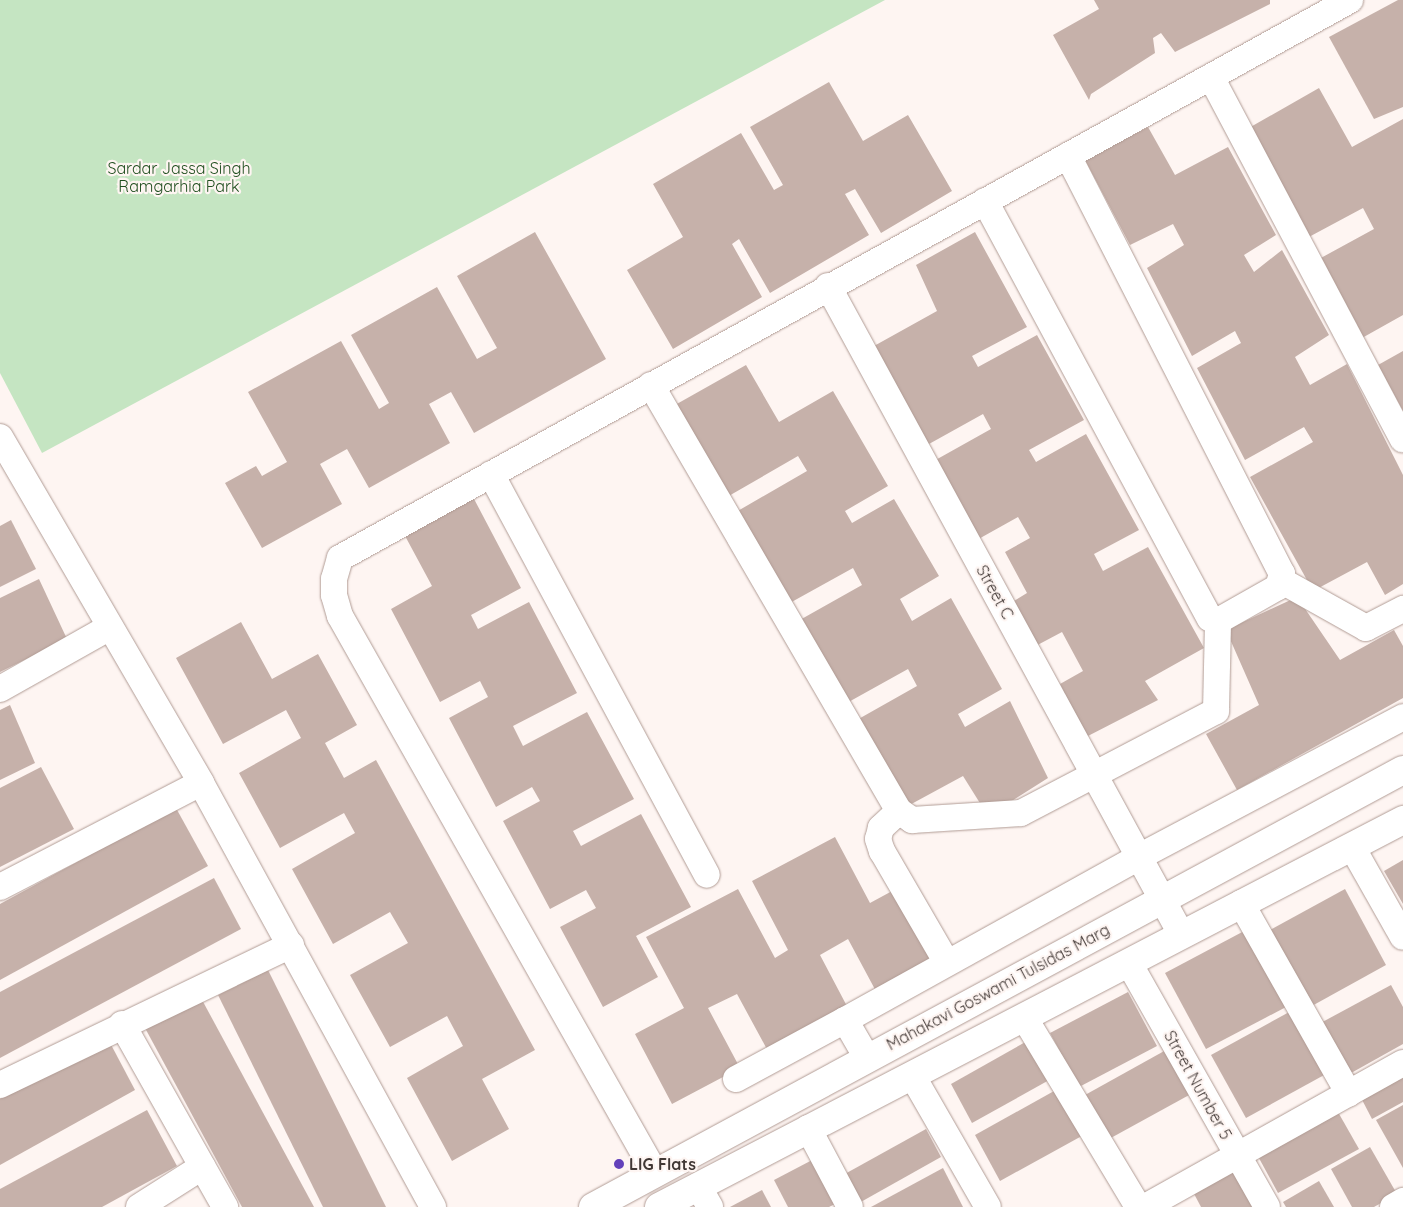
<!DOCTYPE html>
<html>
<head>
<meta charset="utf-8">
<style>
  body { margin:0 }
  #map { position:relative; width:1403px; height:1207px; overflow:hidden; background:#fef5f2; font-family:Quicksand,sans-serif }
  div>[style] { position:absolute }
  .green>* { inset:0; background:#c5e5c2 }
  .building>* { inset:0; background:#c6b1aa }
  .roads { filter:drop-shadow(0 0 1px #b19c95) drop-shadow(0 0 1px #b19c95) }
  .street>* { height:26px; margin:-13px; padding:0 13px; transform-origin:13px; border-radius:13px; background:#fff }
  .secondary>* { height:28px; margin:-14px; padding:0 14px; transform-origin:14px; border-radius:14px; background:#fff }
  .dots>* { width:14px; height:14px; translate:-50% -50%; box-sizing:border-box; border:2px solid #fef5f2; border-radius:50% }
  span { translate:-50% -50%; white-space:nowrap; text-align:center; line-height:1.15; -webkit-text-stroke:4.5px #fef5f2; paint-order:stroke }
  .park-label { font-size:16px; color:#1f4e1e }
  .street-label { font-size:16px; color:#413835 }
  .poi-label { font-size:16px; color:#413835; font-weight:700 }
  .left { translate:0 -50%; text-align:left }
</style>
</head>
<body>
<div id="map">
  <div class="green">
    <div style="clip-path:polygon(0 0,885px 0,42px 453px,0 373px)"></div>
  </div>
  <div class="building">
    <div style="clip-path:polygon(1094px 0,1270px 0,1270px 4px,1175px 52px,1161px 33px,1153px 38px,1155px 53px,1091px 94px,1089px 100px,1053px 35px,1099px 9px)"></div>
    <div style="clip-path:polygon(1398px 0,1403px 0,1403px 107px,1374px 119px,1329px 37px)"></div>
    <div style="clip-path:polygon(829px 82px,863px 141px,908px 115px,952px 191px,881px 233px,855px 189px,845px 194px,869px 235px,770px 293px,739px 239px,732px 244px,762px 297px,673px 349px,627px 270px,683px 237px,653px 184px,741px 133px,774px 190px,783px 185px,750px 127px)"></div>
    <div style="clip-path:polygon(1319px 88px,1352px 147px,1403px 119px,1403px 315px,1362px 338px,1319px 259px,1374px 229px,1363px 208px,1307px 238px,1247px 129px)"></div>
    <div style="clip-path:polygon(1148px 127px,1175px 175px,1228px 147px,1276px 235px,1244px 255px,1254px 272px,1282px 250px,1329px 335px,1295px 357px,1310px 385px,1347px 364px,1403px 475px,1403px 584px,1385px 595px,1367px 562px,1313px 591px,1250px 477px,1313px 442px,1304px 427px,1245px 460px,1197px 368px,1241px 343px,1235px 331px,1192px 356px,1147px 268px,1184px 245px,1173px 224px,1130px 245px,1085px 160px)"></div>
    <div style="clip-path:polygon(535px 232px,606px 359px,474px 433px,451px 392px,429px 404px,450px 443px,369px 488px,347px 449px,320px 464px,342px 504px,262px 548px,225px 483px,256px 466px,262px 476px,287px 462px,248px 392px,341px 341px,379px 409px,389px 403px,351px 335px,437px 287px,477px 359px,497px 348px,457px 276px)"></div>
    <div style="clip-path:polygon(975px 232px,1027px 327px,972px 356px,978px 367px,1037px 335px,1084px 420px,1029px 450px,1036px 462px,1086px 434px,1139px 530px,1094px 554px,1103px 571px,1148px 547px,1204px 648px,1145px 681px,1158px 700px,1086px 737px,1060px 684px,1083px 671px,1062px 632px,1030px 649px,1006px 606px,1027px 593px,1005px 552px,1030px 538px,1018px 517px,975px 541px,932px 462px,991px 429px,983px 414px,920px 449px,865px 351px,937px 311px,916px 265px)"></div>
    <div style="clip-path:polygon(1403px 351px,1403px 411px,1378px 365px)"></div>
    <div style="clip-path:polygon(746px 365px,779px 422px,833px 391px,888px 486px,845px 511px,852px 523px,894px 499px,939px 576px,900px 599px,912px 621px,951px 598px,1002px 689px,958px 714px,965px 727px,1010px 701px,1048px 778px,988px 816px,963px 776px,904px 808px,855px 721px,917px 686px,908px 669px,845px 704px,798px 621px,862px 585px,853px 568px,788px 604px,736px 512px,807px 471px,798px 456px,727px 497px,675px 405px)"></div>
    <div style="clip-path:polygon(473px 497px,521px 588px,471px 615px,478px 629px,529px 602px,577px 693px,513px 726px,523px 746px,587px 712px,634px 799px,573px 831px,581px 846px,641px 814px,691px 907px,636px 936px,658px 977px,603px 1007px,560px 927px,596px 908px,586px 890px,550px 909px,503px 821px,540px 801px,532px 787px,496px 807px,449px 718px,488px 697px,480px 681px,440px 702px,391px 609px,432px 586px,404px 534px)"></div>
    <div style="clip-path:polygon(11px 520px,36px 569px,0 587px,0 526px)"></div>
    <div style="clip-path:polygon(39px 579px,67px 639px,0 672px,0 598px)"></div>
    <div style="clip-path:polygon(1297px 597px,1340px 660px,1394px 630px,1403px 646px,1403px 698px,1237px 790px,1206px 734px,1259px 705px,1226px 630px)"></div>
    <div style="clip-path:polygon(241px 622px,272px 679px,318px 654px,357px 725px,325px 743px,344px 778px,376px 760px,535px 1050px,482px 1079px,509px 1129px,452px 1161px,407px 1078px,463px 1046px,447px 1016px,390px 1047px,350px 975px,408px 943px,390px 912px,333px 944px,292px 869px,355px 833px,344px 813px,280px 848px,239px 773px,301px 738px,286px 710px,223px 744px,176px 658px)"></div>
    <div style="clip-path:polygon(10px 705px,35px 763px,0 780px,0 710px)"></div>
    <div style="clip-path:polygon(41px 767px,74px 829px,0 867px,0 788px)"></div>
    <div style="clip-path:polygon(176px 808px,208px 866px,0 980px,0 904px)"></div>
    <div style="clip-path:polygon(835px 837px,870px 903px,894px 890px,936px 962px,878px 995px,848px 939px,820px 955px,849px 1010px,769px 1053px,737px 994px,708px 1008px,740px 1068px,672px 1104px,635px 1034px,684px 1008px,646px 937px,738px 889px,775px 958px,788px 950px,752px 881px)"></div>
    <div style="clip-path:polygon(1403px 860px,1403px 904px,1384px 871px)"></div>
    <div style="clip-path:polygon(214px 878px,241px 929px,0 1058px,0 992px)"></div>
    <div style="clip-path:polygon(1345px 889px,1386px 965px,1310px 1007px,1268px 931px)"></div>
    <div style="clip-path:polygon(1246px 930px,1286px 1007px,1206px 1049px,1165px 973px)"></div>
    <div style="clip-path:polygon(268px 970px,386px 1207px,323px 1207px,218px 995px)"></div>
    <div style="clip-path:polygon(1391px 985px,1403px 1007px,1403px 1044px,1344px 1077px,1315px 1026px)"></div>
    <div style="clip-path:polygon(1128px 992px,1157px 1046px,1079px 1087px,1050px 1033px)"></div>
    <div style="clip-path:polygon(201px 998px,314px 1207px,242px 1207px,145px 1028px)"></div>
    <div style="clip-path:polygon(1291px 1011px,1326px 1074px,1246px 1118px,1211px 1055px)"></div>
    <div style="clip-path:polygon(108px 1039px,135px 1090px,0 1165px,0 1099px)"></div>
    <div style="clip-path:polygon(1029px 1040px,1051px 1079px,972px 1123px,951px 1084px)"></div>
    <div style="clip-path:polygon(1166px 1050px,1191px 1094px,1109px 1139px,1085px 1095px)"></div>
    <div style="clip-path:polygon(1403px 1070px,1403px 1102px,1372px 1119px,1359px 1094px)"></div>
    <div style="clip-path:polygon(1063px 1086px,1089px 1132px,1000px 1181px,975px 1135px)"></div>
    <div style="clip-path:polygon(1334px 1105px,1359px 1149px,1278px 1193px,1254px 1149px)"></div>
    <div style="clip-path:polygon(1403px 1105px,1403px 1168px,1376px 1120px)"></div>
    <div style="clip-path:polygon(147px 1110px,177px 1166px,102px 1207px,0 1207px,0 1189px)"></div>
    <div style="clip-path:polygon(926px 1129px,941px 1157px,859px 1203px,843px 1175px)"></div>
    <div style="clip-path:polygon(1370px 1147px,1397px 1194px,1374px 1207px,1352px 1207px,1331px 1169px)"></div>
    <div style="clip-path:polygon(816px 1158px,839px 1202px,829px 1207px,788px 1207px,774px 1180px)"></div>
    <div style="clip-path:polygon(1235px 1167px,1257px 1207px,1201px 1207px,1192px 1190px)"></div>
    <div style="clip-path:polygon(943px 1168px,963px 1207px,871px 1207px)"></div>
    <div style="clip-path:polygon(1319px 1181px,1334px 1207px,1286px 1207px,1283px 1202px)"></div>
    <div style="clip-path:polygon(762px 1190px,771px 1207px,730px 1207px)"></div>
  </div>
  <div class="roads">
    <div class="street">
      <div style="left:1211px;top:77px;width:410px;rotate:62.1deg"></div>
      <div style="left:985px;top:201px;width:474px;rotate:61.7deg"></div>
      <div style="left:1210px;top:618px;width:9px;rotate:21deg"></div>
      <div style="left:1218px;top:621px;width:69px;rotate:-29.5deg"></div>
      <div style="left:1278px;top:587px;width:14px;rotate:-73deg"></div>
      <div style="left:1282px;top:574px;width:470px;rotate:-117.1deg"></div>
      <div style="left:828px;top:286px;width:738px;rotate:61.42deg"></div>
      <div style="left:651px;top:385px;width:493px;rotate:59.8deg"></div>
      <div style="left:899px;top:811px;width:16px;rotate:35deg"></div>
      <div style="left:912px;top:820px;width:109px;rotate:-3.7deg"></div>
      <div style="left:1021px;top:813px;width:220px;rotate:-27.6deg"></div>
      <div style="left:1216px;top:711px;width:90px;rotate:-88.7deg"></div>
      <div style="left:0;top:437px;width:400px;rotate:59.8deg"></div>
      <div style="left:201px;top:783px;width:483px;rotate:61.3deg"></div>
      <div style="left:491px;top:474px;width:455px;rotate:61.7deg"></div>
      <div style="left:1282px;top:581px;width:96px;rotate:29.2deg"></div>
      <div style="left:1366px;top:628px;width:42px;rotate:-27.2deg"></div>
      <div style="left:0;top:689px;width:126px;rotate:-29.4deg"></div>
      <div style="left:899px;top:811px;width:25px;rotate:137deg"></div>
      <div style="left:881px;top:828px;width:11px;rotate:105deg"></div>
      <div style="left:878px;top:839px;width:13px;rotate:72deg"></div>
      <div style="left:882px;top:851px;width:129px;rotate:59.9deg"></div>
      <div style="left:1352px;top:847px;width:103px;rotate:60.5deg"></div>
      <div style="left:0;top:887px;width:226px;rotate:-27.4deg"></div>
      <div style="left:1241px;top:903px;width:219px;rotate:60.5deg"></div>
      <div style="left:1129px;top:963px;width:280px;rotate:60.5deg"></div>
      <div style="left:1024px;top:1017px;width:222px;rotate:59deg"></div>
      <div style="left:845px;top:1020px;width:336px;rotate:-29deg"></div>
      <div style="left:1139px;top:857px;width:299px;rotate:-27.9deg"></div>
      <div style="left:122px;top:1024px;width:210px;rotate:60.6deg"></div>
      <div style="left:912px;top:1075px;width:152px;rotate:60.1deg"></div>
      <div style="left:736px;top:1079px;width:124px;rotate:-28.4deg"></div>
      <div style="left:845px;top:1020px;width:44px;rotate:59.9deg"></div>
      <div style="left:0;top:1085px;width:323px;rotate:-25.7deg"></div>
      <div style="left:808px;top:1128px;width:89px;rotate:62deg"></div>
      <div style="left:655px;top:1173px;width:640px;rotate:-119.49deg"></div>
      <div style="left:340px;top:616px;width:22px;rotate:-106deg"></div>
      <div style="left:334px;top:595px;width:16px;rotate:-90deg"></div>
      <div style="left:334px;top:579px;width:22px;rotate:-74deg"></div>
      <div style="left:340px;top:558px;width:1154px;rotate:-28.92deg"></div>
      <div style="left:698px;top:1186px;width:24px;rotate:60deg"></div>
      <div style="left:139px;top:1207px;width:75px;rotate:-32.4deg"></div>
      <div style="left:1145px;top:1207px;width:295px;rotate:-29.2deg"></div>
      <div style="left:1393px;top:1207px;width:12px;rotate:-31deg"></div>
    </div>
    <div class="secondary">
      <div style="left:593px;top:1207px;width:920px;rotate:-28.35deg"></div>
      <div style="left:659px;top:1207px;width:839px;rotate:-27.48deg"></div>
    </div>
  </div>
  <div class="dots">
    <div style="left:619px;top:1164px;background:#6341ba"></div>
  </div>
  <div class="park-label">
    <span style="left:179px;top:177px">Sardar Jassa Singh<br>Ramgarhia Park</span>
  </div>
  <div class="street-label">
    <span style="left:995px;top:592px;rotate:61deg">Street C</span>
    <span style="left:998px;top:987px;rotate:-28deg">Mahakavi Goswami Tulsidas Marg</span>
    <span style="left:1198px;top:1085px;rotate:61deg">Street Number 5</span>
  </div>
  <div class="poi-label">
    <span class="left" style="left:629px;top:1164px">LIG Flats</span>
  </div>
</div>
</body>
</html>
